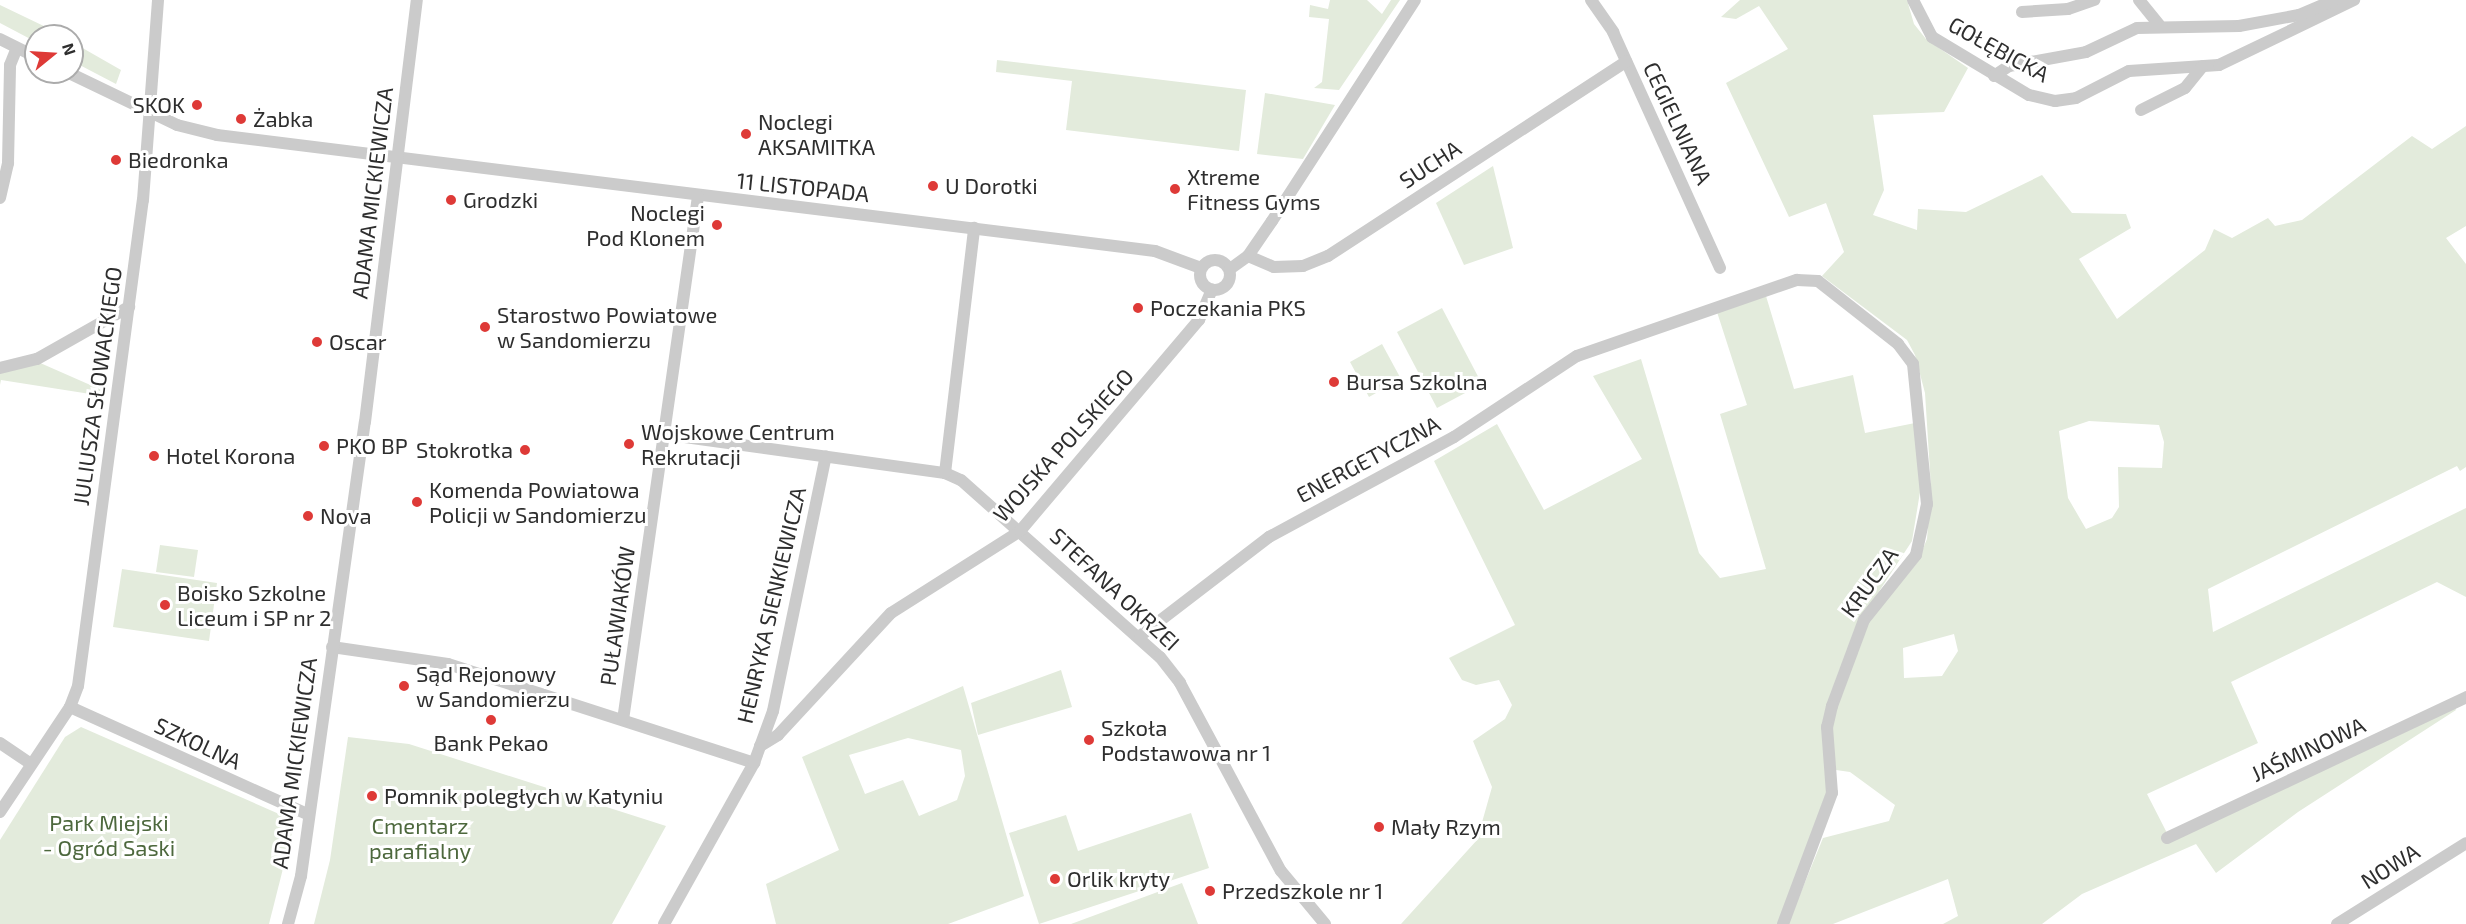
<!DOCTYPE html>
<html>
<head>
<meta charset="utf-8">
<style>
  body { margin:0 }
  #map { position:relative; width:2466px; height:924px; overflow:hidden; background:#fff; font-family:"Exo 2",sans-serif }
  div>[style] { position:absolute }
  .green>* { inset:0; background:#e3ebdc }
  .minor>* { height:12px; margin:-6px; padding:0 6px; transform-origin:6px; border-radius:6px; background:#cbcbcb }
  .minor>.ring { margin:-6px; padding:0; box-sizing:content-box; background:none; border:12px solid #cbcbcb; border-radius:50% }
  .dots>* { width:16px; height:16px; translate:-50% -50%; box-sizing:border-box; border:3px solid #fff; border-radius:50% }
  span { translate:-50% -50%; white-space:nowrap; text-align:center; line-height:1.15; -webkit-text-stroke:6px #fff; paint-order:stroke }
  .street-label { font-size:22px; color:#2e2e2e }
  .poi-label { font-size:22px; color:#2e2e2e }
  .right { translate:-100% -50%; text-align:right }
  .left { translate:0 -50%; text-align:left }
  .park-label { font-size:22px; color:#4d683d }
  .north { position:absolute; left:24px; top:24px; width:60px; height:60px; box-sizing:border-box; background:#fff; border:2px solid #ababab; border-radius:50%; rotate:72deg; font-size:16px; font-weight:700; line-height:24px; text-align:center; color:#2e2e2e }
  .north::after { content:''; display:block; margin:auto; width:21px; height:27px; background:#de3a37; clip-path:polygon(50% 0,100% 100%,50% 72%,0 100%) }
</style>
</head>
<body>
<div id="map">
  <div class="green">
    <div style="clip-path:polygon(1330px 0,1367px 0,1382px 14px,1391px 0,1400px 0,1339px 90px,1314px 88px,1322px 82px,1329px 19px,1309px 17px,1310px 5px,1328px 9px)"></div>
    <div style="clip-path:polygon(evenodd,1740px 0,1907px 0,1914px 24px,1926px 39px,1968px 68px,1944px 112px,1873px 115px,1884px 190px,1873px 215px,1917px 230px,1918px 209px,1966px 212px,2042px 175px,2072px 213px,2126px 214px,2131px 228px,2079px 259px,2117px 319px,2205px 250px,2214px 229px,2232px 238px,2268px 218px,2275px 226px,2302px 220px,2412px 136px,2432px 149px,2466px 126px,2466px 226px,2446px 238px,2466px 264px,2466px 467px,2460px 471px,2457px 466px,2208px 589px,2213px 632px,2466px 508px,2466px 597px,2437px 582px,2231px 682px,2258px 743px,2147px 794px,2167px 833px,2451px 699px,2456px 710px,2298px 812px,2216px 873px,2196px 844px,2082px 894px,2042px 924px,1943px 924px,1958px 916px,1948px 879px,1833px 924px,1788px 924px,1823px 838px,1889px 821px,1895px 805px,1850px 772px,1836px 770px,1830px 727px,1866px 624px,1917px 563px,1927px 539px,1931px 487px,1925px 393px,1915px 355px,1907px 340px,1822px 276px,1844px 252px,1826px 203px,1789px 217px,1726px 83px,1788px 49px,1759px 6px,1736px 19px,1721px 17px,1740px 0,2089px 421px,2159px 425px,2164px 442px,2162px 468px,2118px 467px,2119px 507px,2112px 518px,2086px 529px,2068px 498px,2059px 431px,2089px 421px,1740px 0,1954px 634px,1958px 651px,1942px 676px,1904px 678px,1903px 648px,1954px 634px)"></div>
    <div style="clip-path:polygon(0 5px,50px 29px,46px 36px,36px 36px,36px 42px,0 23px)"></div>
    <div style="clip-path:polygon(72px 42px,121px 70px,116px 84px,72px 61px)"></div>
    <div style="clip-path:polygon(997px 60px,1246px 90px,1239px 151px,1066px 130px,1072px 81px,996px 72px)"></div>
    <div style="clip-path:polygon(1265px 93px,1335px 105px,1303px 159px,1257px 154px)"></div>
    <div style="clip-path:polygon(1493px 166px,1513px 248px,1464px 265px,1436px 203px)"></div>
    <div style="clip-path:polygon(1766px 296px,1794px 389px,1853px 375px,1865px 433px,1915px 423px,1921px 486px,1912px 541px,1859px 622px,1834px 688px,1830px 783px,1778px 924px,1401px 924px,1477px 840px,1492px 787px,1473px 741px,1505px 719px,1512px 705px,1499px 680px,1476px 685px,1462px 680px,1449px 658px,1515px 625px,1434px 461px,1497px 424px,1544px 510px,1642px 459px,1593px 376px,1641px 359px,1699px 553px,1720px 578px,1766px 569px,1720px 414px,1747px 405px,1717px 312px)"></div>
    <div style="clip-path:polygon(1442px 308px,1482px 384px,1437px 408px,1397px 332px)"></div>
    <div style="clip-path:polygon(1382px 344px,1401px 379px,1369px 397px,1350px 362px)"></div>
    <div style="clip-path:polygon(38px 362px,104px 391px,103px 396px,1px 380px,0 385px,0 372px)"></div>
    <div style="clip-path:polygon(160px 545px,198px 550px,194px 577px,156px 572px)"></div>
    <div style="clip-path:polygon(122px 569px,217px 583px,209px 641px,113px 627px)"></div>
    <div style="clip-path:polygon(1061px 670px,1072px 707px,978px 735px,971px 703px)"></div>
    <div style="clip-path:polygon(evenodd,963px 686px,1024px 896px,948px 924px,776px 924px,766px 884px,839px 850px,802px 757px,963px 686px,908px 738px,961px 750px,965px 776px,957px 800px,919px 816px,903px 780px,865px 794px,849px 755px,908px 738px)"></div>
    <div style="clip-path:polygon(81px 727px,295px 821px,269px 924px,0 924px,0 840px,65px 737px)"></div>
    <div style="clip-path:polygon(348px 737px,409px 744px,666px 826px,612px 924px,314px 924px,330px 860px)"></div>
    <div style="clip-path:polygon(1191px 813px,1209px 868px,1039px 924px,1009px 833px,1066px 815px,1078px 851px)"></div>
    <div style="clip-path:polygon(1182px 883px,1198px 924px,1071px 924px)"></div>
  </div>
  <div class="minor">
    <div style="left:1591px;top:0;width:39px;rotate:55deg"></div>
    <div style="left:1613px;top:32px;width:259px;rotate:65.6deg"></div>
    <div style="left:1913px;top:0;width:42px;rotate:62.8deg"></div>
    <div style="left:1932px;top:37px;width:113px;rotate:30.9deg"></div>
    <div style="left:2029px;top:95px;width:27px;rotate:13deg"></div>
    <div style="left:2055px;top:101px;width:21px;rotate:-8deg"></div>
    <div style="left:2076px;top:98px;width:59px;rotate:-27deg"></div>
    <div style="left:2129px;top:71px;width:90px;rotate:-3.8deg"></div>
    <div style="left:2219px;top:65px;width:150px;rotate:-25.7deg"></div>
    <div style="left:2139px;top:0;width:32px;rotate:51deg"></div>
    <div style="left:2022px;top:12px;width:46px;rotate:-3.7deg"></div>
    <div style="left:2068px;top:9px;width:28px;rotate:-19deg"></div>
    <div style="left:0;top:39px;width:40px;rotate:26.6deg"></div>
    <div style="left:67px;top:72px;width:122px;rotate:25.7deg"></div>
    <div style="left:177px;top:125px;width:41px;rotate:14deg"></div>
    <div style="left:217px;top:135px;width:945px;rotate:7.05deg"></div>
    <div style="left:1155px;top:251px;width:49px;rotate:20.3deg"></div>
    <div style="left:1994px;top:76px;width:18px;rotate:-34deg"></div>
    <div style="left:2009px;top:66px;width:78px;rotate:-10.3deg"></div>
    <div style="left:2086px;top:52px;width:56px;rotate:-25.2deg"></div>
    <div style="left:2137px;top:28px;width:102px;rotate:-1.1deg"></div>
    <div style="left:2239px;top:26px;width:61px;rotate:-10.4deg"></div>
    <div style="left:2299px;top:15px;width:38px;rotate:-23deg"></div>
    <div style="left:2141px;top:110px;width:49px;rotate:-26.6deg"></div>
    <div style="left:2185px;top:88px;width:28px;rotate:-51deg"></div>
    <div style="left:0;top:198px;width:36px;rotate:-77deg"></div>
    <div style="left:8px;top:163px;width:98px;rotate:-88.8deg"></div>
    <div style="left:10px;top:65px;width:18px;rotate:-68deg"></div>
    <div style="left:1248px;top:256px;width:28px;rotate:23deg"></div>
    <div style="left:1274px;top:267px;width:29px;rotate:-2deg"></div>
    <div style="left:1303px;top:266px;width:27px;rotate:-22deg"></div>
    <div style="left:1328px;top:256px;width:356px;rotate:-33.1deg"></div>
    <div class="ring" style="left:1200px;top:260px;width:18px;height:18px"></div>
    <div style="left:1230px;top:269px;width:22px;rotate:-36deg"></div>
    <div style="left:1248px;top:256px;width:42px;rotate:-55.6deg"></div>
    <div style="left:1272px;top:221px;width:263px;rotate:-57.1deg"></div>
    <div style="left:0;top:368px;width:38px;rotate:-14deg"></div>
    <div style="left:37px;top:359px;width:106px;rotate:-29.5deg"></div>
    <div style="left:663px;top:434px;width:285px;rotate:7.9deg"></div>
    <div style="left:945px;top:473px;width:17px;rotate:24deg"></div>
    <div style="left:961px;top:480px;width:266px;rotate:41.7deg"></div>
    <div style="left:1160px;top:657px;width:33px;rotate:52deg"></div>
    <div style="left:1180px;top:683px;width:213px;rotate:61.8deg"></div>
    <div style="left:1281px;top:871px;width:69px;rotate:50.3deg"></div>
    <div style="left:945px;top:473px;width:247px;rotate:-83.2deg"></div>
    <div style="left:1140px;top:636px;width:163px;rotate:-37.5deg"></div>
    <div style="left:1269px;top:537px;width:210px;rotate:-28.4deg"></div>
    <div style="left:1454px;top:437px;width:147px;rotate:-33.4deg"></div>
    <div style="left:1577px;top:356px;width:233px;rotate:-19.1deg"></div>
    <div style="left:1797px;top:280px;width:21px;rotate:3deg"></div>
    <div style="left:1818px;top:281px;width:102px;rotate:38.2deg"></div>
    <div style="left:1898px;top:344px;width:25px;rotate:53deg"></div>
    <div style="left:1913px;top:364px;width:141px;rotate:84.3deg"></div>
    <div style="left:1927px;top:504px;width:52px;rotate:102.2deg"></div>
    <div style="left:1916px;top:555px;width:83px;rotate:128.7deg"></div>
    <div style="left:1864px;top:620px;width:92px;rotate:110.4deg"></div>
    <div style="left:1832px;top:706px;width:22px;rotate:103deg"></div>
    <div style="left:1827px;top:727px;width:66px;rotate:85.7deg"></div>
    <div style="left:1832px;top:793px;width:140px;rotate:110.5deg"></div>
    <div style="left:332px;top:647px;width:117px;rotate:8.3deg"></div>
    <div style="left:448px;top:664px;width:322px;rotate:17.9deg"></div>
    <div style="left:70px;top:707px;width:262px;rotate:24.3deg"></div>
    <div style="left:623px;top:720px;width:529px;rotate:-81.85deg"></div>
    <div style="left:0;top:743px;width:36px;rotate:34deg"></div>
    <div style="left:760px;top:746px;width:21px;rotate:-31deg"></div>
    <div style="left:778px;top:735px;width:166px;rotate:-47.2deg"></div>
    <div style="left:891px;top:613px;width:153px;rotate:-32.4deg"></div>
    <div style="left:1020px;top:531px;width:277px;rotate:-49.7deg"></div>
    <div style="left:1199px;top:320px;width:33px;rotate:-67deg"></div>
    <div style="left:0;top:812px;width:126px;rotate:-56.3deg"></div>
    <div style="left:70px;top:707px;width:22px;rotate:-69deg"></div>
    <div style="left:78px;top:686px;width:490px;rotate:-82.4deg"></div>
    <div style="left:143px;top:200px;width:201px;rotate:-85.7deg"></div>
    <div style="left:2167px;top:838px;width:331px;rotate:-25.2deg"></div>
    <div style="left:288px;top:924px;width:50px;rotate:-74.8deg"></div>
    <div style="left:301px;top:876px;width:458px;rotate:-82deg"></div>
    <div style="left:365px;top:422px;width:425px;rotate:-83deg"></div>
    <div style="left:664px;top:924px;width:184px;rotate:-60.8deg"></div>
    <div style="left:754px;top:763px;width:55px;rotate:-69.9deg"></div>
    <div style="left:773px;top:711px;width:260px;rotate:-78.3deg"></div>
    <div style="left:2337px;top:924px;width:152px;rotate:-32.1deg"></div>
  </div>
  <div class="dots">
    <div style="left:197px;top:105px;background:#de3a37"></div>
    <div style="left:241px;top:119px;background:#de3a37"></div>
    <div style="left:746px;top:134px;background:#de3a37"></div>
    <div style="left:116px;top:160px;background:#de3a37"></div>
    <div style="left:933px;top:186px;background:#de3a37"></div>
    <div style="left:1175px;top:189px;background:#de3a37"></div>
    <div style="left:451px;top:200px;background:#de3a37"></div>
    <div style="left:717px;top:225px;background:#de3a37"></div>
    <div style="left:1138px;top:308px;background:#de3a37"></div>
    <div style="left:485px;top:327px;background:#de3a37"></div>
    <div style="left:317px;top:342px;background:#de3a37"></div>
    <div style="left:1334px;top:382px;background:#de3a37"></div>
    <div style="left:629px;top:444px;background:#de3a37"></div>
    <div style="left:324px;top:446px;background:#de3a37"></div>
    <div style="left:525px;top:450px;background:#de3a37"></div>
    <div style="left:154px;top:456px;background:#de3a37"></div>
    <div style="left:417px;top:502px;background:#de3a37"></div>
    <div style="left:308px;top:516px;background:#de3a37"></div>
    <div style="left:165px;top:605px;background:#de3a37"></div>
    <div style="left:404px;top:686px;background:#de3a37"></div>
    <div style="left:491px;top:720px;background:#de3a37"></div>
    <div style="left:1089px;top:740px;background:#de3a37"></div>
    <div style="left:372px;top:796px;background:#de3a37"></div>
    <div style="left:1379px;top:827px;background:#de3a37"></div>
    <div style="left:1055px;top:879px;background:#de3a37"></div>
    <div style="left:1210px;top:891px;background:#de3a37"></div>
  </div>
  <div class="street-label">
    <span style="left:1999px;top:49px;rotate:29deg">GOŁĘBICKA</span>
    <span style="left:1678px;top:123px;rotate:65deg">CEGIELNIANA</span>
    <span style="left:1430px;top:164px;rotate:-33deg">SUCHA</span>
    <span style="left:803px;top:187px;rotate:6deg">11 LISTOPADA</span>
    <span style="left:372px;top:193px;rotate:-83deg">ADAMA MICKIEWICZA</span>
    <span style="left:97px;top:386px;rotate:-82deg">JULIUSZA SŁOWACKIEGO</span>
    <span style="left:1063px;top:445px;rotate:-48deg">WOJSKA POLSKIEGO</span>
    <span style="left:1368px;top:459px;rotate:-28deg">ENERGETYCZNA</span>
    <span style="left:1869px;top:582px;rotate:-54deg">KRUCZA</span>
    <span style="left:1115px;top:589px;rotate:43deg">STEFANA OKRZEI</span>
    <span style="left:771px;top:605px;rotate:-77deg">HENRYKA SIENKIEWICZA</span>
    <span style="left:617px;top:616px;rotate:-82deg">PUŁAWIAKÓW</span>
    <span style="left:198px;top:743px;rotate:25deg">SZKOLNA</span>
    <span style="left:2308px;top:749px;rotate:-25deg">JAŚMINOWA</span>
    <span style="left:294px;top:763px;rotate:-82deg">ADAMA MICKIEWICZA</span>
    <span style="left:2390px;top:866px;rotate:-32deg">NOWA</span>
  </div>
  <div class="poi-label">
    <span class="right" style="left:185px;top:105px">SKOK</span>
    <span class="left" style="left:253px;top:119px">Żabka</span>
    <span class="left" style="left:758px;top:134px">Noclegi<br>AKSAMITKA</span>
    <span class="left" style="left:128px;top:160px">Biedronka</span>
    <span class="left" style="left:1187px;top:189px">Xtreme<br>Fitness Gyms</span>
    <span class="left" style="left:945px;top:186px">U Dorotki</span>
    <span class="left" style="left:463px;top:200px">Grodzki</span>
    <span class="right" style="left:705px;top:225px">Noclegi<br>Pod Klonem</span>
    <span class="left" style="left:1150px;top:308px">Poczekania PKS</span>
    <span class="left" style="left:497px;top:327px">Starostwo Powiatowe<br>w Sandomierzu</span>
    <span class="left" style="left:329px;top:342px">Oscar</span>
    <span class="left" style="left:1346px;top:382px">Bursa Szkolna</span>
    <span class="left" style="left:641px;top:444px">Wojskowe Centrum<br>Rekrutacji</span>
    <span class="left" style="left:336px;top:446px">PKO BP</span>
    <span class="right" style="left:513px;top:450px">Stokrotka</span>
    <span class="left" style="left:166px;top:456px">Hotel Korona</span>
    <span class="left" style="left:429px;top:502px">Komenda Powiatowa<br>Policji w Sandomierzu</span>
    <span class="left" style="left:320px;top:516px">Nova</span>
    <span class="left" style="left:177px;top:605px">Boisko Szkolne<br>Liceum i SP nr 2</span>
    <span class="left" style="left:416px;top:686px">Sąd Rejonowy<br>w Sandomierzu</span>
    <span class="left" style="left:1101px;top:740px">Szkoła<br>Podstawowa nr 1</span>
    <span style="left:491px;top:743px">Bank Pekao</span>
    <span class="left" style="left:384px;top:796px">Pomnik poległych w Katyniu</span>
    <span class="left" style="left:1391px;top:827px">Mały Rzym</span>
    <span class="left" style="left:1067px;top:879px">Orlik kryty</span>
    <span class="left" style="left:1222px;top:891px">Przedszkole nr 1</span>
  </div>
  <div class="park-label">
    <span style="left:109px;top:835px">Park Miejski<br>- Ogród Saski</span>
    <span style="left:420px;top:838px">Cmentarz<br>parafialny</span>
  </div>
  <div class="north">N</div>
</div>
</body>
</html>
